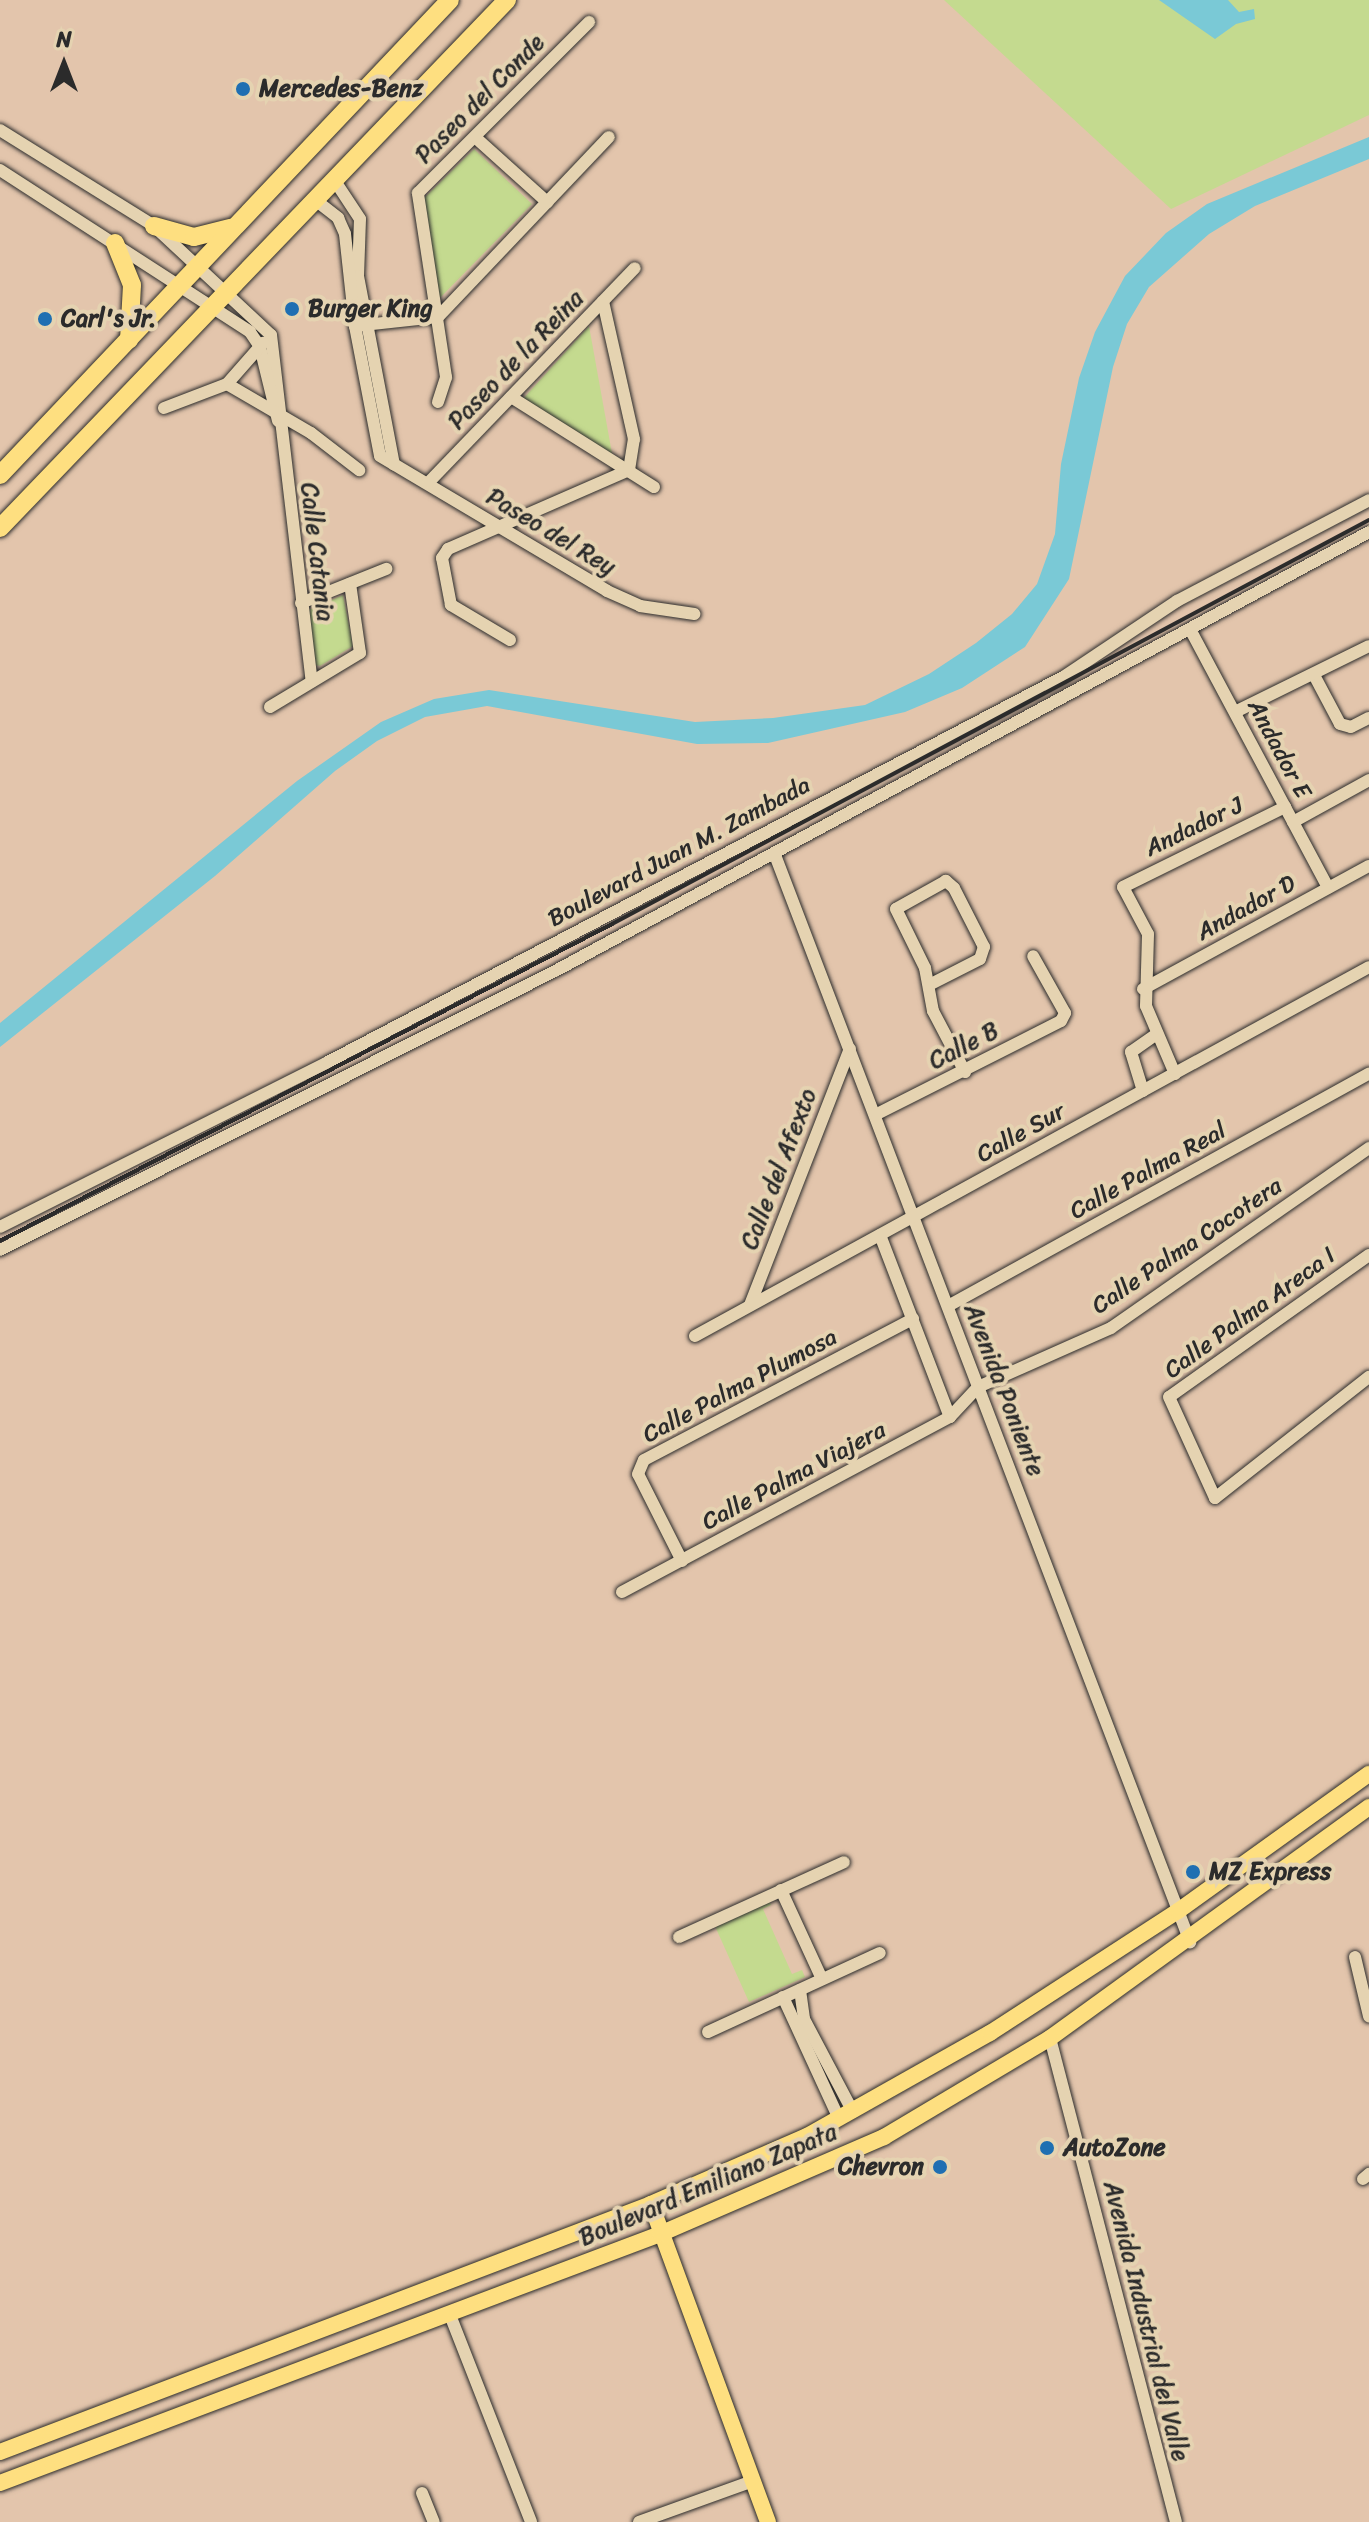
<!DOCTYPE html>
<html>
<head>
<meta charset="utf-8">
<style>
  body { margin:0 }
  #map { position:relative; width:1369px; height:2522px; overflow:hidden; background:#e3c5ac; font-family:Sriracha,sans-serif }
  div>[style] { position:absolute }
  .green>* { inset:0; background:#c4da8f }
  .water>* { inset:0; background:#7ac9d6 }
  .roads { filter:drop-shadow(0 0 2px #2b2b2b) drop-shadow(0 0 2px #2b2b2b) }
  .minor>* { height:12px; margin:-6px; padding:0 6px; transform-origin:6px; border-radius:6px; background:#e5d3b1 }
  .major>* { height:16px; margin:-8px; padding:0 8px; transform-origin:8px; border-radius:8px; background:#fedf80 }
  .highway>* { height:18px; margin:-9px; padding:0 9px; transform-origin:9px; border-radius:9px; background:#fedf80 }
  .rail>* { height:4px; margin:-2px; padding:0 2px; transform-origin:2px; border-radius:2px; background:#2b2b2b }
  .dots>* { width:22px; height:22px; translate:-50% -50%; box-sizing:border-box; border:4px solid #e5d3b1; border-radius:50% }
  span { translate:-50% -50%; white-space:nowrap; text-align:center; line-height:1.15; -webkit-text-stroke:8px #e5d3b1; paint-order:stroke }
  .poi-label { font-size:24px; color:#2b2b2b; font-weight:700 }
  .left { translate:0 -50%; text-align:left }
  .right { translate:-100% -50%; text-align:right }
  .street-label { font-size:24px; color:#2b2b2b }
  .north { position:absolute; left:24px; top:24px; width:80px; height:80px; -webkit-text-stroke:6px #e5d3b1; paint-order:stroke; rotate:0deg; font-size:22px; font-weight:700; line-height:32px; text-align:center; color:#2b2b2b }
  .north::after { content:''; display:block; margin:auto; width:28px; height:36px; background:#2b2b2b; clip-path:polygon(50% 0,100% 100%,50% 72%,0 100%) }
</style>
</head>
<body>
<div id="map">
  <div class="green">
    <div style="clip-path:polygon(944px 0,1369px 0,1369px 115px,1171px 209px)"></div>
    <div style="clip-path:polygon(474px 149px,532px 204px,433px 305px,417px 205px)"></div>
    <div style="clip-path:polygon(589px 326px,613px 459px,521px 401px)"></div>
    <div style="clip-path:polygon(343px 595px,353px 646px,320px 666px,311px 664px,302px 613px)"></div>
    <div style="clip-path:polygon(769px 1900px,771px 1905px,763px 1909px,792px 1974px,802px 1970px,805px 1977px,749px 2002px,714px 1924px)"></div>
  </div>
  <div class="water">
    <div style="clip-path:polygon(1159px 0,1228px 0,1239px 12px,1254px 9px,1255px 19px,1236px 24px,1215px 39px)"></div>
    <div style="clip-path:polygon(1369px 137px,1369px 159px,1255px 206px,1209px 234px,1149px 287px,1127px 324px,1113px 367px,1069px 579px,1025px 647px,962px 688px,905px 712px,768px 743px,697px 744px,487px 706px,425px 717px,377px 741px,335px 771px,215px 876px,0 1047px,0 1023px,297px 781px,381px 722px,434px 699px,489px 690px,695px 722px,773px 718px,865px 705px,929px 674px,976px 643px,1012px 614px,1037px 584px,1055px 534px,1061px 464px,1079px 378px,1095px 332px,1125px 276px,1166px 233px,1207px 204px)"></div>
  </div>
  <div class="roads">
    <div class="minor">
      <div style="left:0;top:130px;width:181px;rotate:31.9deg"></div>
      <div style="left:154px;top:226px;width:160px;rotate:43deg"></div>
      <div style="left:271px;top:335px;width:349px;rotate:83.3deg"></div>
      <div style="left:476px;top:138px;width:96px;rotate:42deg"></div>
      <div style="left:0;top:170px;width:298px;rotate:32.9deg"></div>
      <div style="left:250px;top:332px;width:18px;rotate:56deg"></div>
      <div style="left:260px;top:347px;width:76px;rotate:76.3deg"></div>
      <div style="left:333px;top:178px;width:49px;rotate:56.6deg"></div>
      <div style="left:360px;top:219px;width:57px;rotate:92deg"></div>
      <div style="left:358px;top:276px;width:192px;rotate:79.2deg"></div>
      <div style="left:314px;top:199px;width:31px;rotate:38deg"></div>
      <div style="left:338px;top:218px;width:17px;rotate:66deg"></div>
      <div style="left:345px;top:234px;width:93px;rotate:83.8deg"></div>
      <div style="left:355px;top:326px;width:132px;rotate:79.1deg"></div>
      <div style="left:380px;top:456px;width:264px;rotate:30.7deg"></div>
      <div style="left:607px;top:591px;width:36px;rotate:24deg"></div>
      <div style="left:640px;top:606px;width:55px;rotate:8.4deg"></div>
      <div style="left:355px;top:326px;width:83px;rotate:-6.2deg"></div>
      <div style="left:438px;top:317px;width:248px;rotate:-46.5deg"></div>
      <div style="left:227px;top:384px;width:97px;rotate:30.3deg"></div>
      <div style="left:311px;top:433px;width:61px;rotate:37.6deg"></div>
      <div style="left:511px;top:397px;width:169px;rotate:32.2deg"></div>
      <div style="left:438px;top:402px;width:26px;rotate:-72deg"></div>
      <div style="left:446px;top:377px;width:186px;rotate:-98.7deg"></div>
      <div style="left:418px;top:193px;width:242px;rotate:-45deg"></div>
      <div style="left:164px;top:408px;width:67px;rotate:-20.9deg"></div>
      <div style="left:227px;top:384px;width:55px;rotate:-48.7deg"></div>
      <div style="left:428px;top:483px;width:298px;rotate:-46.1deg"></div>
      <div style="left:301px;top:603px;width:92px;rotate:-21.8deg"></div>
      <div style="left:1191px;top:631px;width:291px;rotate:61.9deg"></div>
      <div style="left:510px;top:640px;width:69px;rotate:-149.3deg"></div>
      <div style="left:451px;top:605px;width:48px;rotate:-100.8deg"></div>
      <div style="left:442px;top:558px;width:11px;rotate:-56deg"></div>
      <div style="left:448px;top:549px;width:197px;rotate:-23.6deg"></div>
      <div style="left:629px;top:470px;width:31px;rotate:-81deg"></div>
      <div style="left:634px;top:439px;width:141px;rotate:-102.7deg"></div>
      <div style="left:1314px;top:675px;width:55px;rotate:62deg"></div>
      <div style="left:1340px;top:724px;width:11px;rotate:15deg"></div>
      <div style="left:1351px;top:727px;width:20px;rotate:-27deg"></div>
      <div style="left:270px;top:707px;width:105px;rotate:-31deg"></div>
      <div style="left:360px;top:653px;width:70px;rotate:-98.2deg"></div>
      <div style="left:1235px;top:712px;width:149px;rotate:-26.2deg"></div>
      <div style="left:1293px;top:822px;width:87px;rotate:-28.9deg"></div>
      <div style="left:775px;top:855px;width:1164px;rotate:69.1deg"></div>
      <div style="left:929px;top:985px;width:57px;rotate:-27deg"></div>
      <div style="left:980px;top:959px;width:13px;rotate:-72deg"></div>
      <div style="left:984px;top:947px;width:66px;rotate:-117deg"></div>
      <div style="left:954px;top:888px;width:11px;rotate:-139deg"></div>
      <div style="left:946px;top:881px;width:57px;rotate:150.8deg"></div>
      <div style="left:896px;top:909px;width:66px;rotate:63.8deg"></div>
      <div style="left:925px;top:968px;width:44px;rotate:79.5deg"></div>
      <div style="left:933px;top:1011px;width:69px;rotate:62.3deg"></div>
      <div style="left:1143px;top:989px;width:257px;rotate:-28.6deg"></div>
      <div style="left:1175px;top:1074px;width:74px;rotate:-113.1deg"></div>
      <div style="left:1146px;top:1006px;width:72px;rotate:-88.4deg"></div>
      <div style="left:1148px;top:934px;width:53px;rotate:-118deg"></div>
      <div style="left:1123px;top:887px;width:181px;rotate:-26.3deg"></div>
      <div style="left:1143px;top:1091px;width:41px;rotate:-107.1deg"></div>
      <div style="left:1131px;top:1052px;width:32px;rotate:-35deg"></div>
      <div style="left:875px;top:1115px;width:208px;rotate:-26.8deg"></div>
      <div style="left:1061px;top:1021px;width:9px;rotate:-63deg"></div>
      <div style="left:1065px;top:1013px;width:65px;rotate:-119.3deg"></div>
      <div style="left:0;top:1227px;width:365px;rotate:-26.7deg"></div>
      <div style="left:326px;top:1063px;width:834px;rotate:-27.64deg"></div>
      <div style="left:1065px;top:676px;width:135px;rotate:-33.8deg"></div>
      <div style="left:1177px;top:601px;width:217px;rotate:-27.7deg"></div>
      <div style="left:880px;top:1235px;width:195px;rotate:69deg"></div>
      <div style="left:0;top:1250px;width:623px;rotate:-26.69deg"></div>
      <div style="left:557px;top:970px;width:923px;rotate:-28.34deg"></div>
      <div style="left:1369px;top:1255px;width:245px;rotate:144.6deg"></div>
      <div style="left:1169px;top:1397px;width:111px;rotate:65.5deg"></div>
      <div style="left:1215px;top:1498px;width:196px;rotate:-38.2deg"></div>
      <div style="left:750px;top:1305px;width:275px;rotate:-68.7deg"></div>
      <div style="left:948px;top:1306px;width:481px;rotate:-28.9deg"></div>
      <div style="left:695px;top:1336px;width:768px;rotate:-28.7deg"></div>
      <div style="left:682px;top:1561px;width:97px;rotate:-116.8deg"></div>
      <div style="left:638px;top:1474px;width:15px;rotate:-67deg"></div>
      <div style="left:644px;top:1460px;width:304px;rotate:-27.7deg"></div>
      <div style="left:622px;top:1592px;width:372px;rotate:-28.1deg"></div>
      <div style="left:950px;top:1417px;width:41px;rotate:-47deg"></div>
      <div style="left:978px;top:1387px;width:145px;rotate:-23.9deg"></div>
      <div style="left:1111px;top:1328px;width:315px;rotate:-34.9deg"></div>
      <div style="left:781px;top:1890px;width:98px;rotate:65.3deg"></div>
      <div style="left:679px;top:1937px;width:181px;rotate:-24.4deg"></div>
      <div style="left:1355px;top:1957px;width:61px;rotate:76.7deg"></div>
      <div style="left:800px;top:1990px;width:29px;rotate:82deg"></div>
      <div style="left:804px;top:2019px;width:105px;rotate:62.2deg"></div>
      <div style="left:783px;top:1997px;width:134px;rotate:65.3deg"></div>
      <div style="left:708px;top:2032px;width:189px;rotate:-24.7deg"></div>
      <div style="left:1050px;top:2038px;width:500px;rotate:75.41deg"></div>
      <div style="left:1363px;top:2179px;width:8px;rotate:-40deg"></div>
      <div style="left:450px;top:2315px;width:222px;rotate:68.6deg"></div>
      <div style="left:422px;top:2493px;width:31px;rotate:68deg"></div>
      <div style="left:639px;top:2522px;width:121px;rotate:-19.8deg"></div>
    </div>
    <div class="major">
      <div style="left:651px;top:2204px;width:339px;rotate:69.8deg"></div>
      <div style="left:0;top:2452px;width:697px;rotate:-20.85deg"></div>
      <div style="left:651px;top:2204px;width:170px;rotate:-23.6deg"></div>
      <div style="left:807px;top:2136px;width:210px;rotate:-29.4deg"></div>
      <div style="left:990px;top:2033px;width:224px;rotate:-33deg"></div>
      <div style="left:1178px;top:1911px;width:235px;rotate:-35.7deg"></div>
      <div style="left:0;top:2483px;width:705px;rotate:-20.67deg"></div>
      <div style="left:660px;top:2234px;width:244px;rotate:-23.4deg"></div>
      <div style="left:884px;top:2137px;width:193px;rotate:-30.8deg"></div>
      <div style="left:1050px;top:2038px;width:394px;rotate:-35.9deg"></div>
    </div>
    <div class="highway">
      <div style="left:154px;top:226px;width:41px;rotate:15.4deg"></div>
      <div style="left:194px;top:237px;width:38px;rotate:-14deg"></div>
      <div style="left:115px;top:243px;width:45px;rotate:68deg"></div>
      <div style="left:132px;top:285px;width:55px;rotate:93.1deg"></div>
      <div style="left:0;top:475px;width:654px;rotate:-46.55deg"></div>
      <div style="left:0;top:528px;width:732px;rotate:-46.16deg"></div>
    </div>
  </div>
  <div class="rail">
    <div style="left:0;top:1241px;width:689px;rotate:-27.38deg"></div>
    <div style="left:612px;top:924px;width:858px;rotate:-28.09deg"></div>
  </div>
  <div class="dots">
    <div style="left:243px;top:89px;background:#1f6fb2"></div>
    <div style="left:292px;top:309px;background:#1f6fb2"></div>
    <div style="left:45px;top:319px;background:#1f6fb2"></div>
    <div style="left:1193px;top:1872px;background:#1f6fb2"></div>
    <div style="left:1047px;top:2148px;background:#1f6fb2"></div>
    <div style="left:940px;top:2167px;background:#1f6fb2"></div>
  </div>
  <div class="poi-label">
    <span class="left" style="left:259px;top:89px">Mercedes-Benz</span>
    <span class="left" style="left:308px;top:309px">Burger King</span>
    <span class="left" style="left:61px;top:319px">Carl's Jr.</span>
    <span class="left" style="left:1209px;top:1872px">MZ Express</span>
    <span class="left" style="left:1063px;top:2148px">AutoZone</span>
    <span class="right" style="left:924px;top:2167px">Chevron</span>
  </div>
  <div class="street-label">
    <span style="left:480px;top:99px;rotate:-45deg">Paseo del Conde</span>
    <span style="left:516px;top:360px;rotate:-46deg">Paseo de la Reina</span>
    <span style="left:551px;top:532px;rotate:31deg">Paseo del Rey</span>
    <span style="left:317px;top:552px;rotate:83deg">Calle Catania</span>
    <span style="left:1279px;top:749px;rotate:62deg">Andador E</span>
    <span style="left:1194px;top:827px;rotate:-26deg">Andador J</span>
    <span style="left:679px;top:852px;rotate:-28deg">Boulevard Juan M. Zambada</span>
    <span style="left:1246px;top:908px;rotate:-29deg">Andador D</span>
    <span style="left:964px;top:1046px;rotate:-27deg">Calle B</span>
    <span style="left:1021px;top:1133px;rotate:-29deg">Calle Sur</span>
    <span style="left:779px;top:1169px;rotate:-69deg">Calle del Afexto</span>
    <span style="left:1148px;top:1171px;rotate:-29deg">Calle Palma Real</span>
    <span style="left:1187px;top:1246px;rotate:-34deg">Calle Palma Cocotera</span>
    <span style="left:1250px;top:1313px;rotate:-36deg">Calle Palma Areca I</span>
    <span style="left:740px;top:1386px;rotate:-28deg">Calle Palma Plumosa</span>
    <span style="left:1004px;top:1390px;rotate:69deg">Avenida Poniente</span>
    <span style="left:794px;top:1476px;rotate:-28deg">Calle Palma Viajera</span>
    <span style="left:708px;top:2185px;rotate:-23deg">Boulevard Emiliano Zapata</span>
    <span style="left:1146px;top:2321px;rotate:76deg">Avenida Industrial del Valle</span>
  </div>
  <div class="north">N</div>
</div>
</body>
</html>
